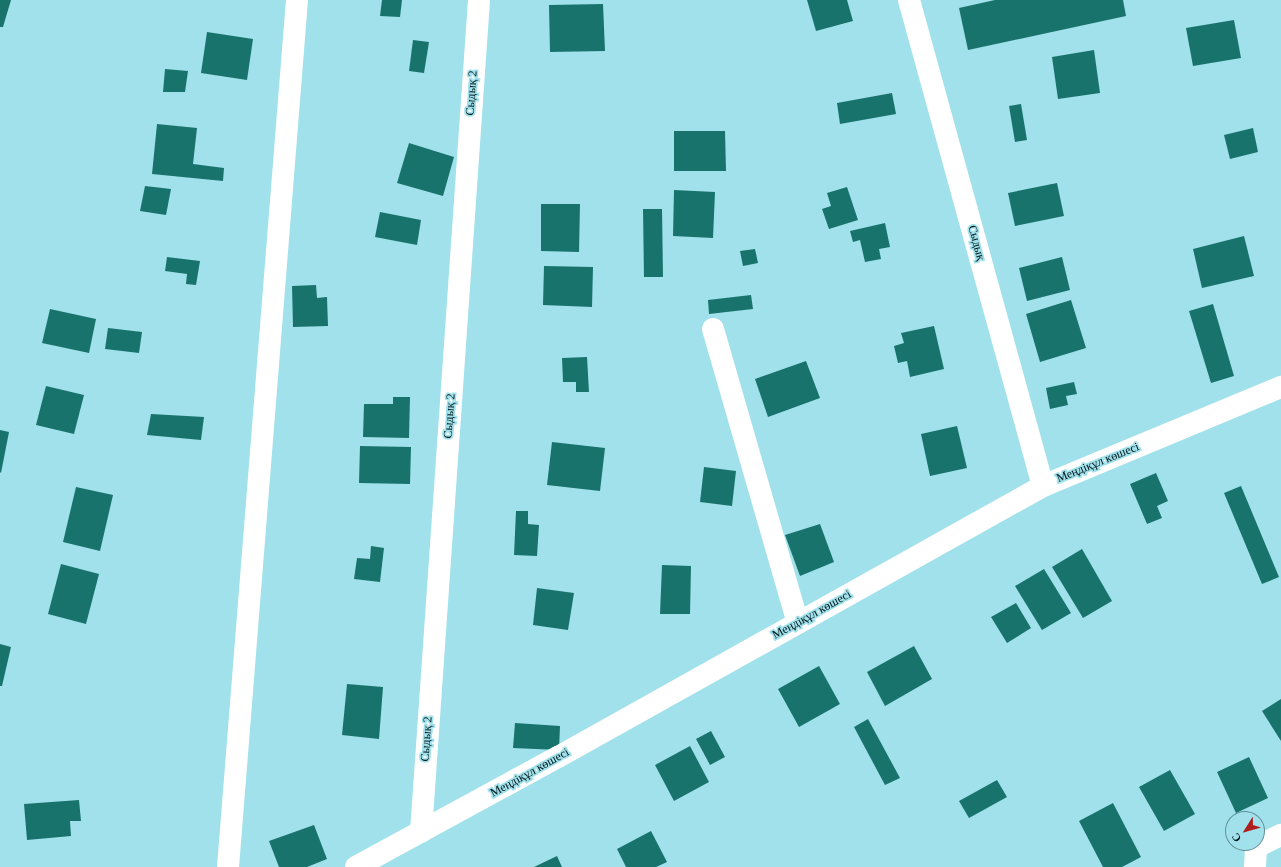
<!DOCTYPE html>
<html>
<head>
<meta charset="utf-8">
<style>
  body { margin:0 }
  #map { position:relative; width:1281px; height:867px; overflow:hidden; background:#a1e1eb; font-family:"Times New Roman",serif }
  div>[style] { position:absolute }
  .building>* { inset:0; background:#18736c }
  .minor>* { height:22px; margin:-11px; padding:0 11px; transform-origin:11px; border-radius:11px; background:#fff }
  span { translate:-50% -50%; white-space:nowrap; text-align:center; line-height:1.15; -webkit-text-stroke:3.5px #a1e1eb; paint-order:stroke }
  .street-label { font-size:12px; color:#001418 }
  .north { position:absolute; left:1225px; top:811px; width:40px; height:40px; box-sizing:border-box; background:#a1e1eb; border:1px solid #618f97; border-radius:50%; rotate:233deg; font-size:11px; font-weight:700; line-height:16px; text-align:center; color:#001418 }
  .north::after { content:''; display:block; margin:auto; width:14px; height:18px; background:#b01f1f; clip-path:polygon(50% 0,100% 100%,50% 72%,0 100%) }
</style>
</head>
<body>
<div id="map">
  <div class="building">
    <div style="clip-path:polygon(0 0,11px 0,3px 27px,0 27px)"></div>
    <div style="clip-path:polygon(382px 0,402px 0,400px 17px,380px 16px)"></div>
    <div style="clip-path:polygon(807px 0,847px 0,853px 21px,816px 31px)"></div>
    <div style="clip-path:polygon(995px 0,1123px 0,1126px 16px,968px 50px,959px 8px)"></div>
    <div style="clip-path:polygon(603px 4px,605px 51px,550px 52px,549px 5px)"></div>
    <div style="clip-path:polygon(1234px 20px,1241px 58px,1193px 66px,1186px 28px)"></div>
    <div style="clip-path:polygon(207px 32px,253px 39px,247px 80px,201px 73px)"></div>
    <div style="clip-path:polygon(413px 40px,429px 42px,424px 73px,409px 71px)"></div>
    <div style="clip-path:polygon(1094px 50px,1100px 93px,1058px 99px,1052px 57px)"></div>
    <div style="clip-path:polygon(165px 69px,188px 71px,185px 92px,163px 92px)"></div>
    <div style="clip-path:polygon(892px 93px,896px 114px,840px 124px,837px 103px)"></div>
    <div style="clip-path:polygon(1021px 104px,1027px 140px,1015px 142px,1009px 106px)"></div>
    <div style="clip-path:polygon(157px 124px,197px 128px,193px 164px,224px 168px,223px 181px,152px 174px)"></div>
    <div style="clip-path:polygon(1253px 128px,1258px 152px,1230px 159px,1224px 135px)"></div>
    <div style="clip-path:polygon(674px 131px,725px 131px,726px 171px,674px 171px)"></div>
    <div style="clip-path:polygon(409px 143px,454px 157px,443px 196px,397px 183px)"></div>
    <div style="clip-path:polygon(1057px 183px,1064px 216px,1015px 226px,1008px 193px)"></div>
    <div style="clip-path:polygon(145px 186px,171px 189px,166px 215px,140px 211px)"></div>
    <div style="clip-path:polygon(847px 187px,858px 220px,829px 229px,822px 209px,831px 206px,827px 193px)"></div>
    <div style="clip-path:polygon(674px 190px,715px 192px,713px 238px,673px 236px)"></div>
    <div style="clip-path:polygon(541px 204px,580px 204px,579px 252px,541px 251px)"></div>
    <div style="clip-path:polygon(643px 209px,662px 209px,663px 277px,644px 277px)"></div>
    <div style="clip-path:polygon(380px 212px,421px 220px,417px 245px,375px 237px)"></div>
    <div style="clip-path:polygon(885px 223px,890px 247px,879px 249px,881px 259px,865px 262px,860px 240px,853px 242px,850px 231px)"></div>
    <div style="clip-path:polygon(1244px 236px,1254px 276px,1202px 288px,1193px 249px)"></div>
    <div style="clip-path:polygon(755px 249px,758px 263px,743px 266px,740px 251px)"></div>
    <div style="clip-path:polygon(167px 257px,200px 261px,196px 285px,186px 284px,187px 274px,165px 271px)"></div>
    <div style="clip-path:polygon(1062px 257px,1070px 290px,1027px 301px,1019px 268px)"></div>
    <div style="clip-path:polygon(544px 266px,593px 267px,592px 307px,543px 305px)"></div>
    <div style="clip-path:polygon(316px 285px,317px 298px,327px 297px,328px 326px,293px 327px,292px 286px)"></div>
    <div style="clip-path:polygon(751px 295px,753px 309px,709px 314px,708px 300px)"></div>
    <div style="clip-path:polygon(1071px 300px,1086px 348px,1040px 362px,1026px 314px)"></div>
    <div style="clip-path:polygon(1213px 304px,1234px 376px,1211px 383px,1189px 311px)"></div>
    <div style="clip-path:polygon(50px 309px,96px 319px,89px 353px,42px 343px)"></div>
    <div style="clip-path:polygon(934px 326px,944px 369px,910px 377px,907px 361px,898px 363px,894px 346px,904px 343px,901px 333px)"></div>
    <div style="clip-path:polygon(108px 328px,142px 332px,139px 353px,105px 349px)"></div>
    <div style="clip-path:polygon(587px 357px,589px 392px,576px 392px,576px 382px,563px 382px,562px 358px)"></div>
    <div style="clip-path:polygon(806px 361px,820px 398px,768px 417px,755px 379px)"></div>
    <div style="clip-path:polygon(1074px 382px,1077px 394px,1066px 396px,1068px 405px,1050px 409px,1046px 388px)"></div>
    <div style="clip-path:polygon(46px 386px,84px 395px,74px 434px,36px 425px)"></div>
    <div style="clip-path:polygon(393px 397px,410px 397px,409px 438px,363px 437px,364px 404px,393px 404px)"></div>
    <div style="clip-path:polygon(151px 414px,204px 417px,201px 440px,147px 435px)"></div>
    <div style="clip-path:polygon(957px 426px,967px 468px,930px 476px,921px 434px)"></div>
    <div style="clip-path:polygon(0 430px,9px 432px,1px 473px,0 472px)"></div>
    <div style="clip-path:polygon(552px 442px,605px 448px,600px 491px,547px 485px)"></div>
    <div style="clip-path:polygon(360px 446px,411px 447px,410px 484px,359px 483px)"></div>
    <div style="clip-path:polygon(704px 467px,736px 471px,732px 506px,700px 502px)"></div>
    <div style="clip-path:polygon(1156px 473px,1168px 501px,1157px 506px,1162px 518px,1147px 524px,1130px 484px)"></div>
    <div style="clip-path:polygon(1241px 486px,1279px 577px,1262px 584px,1224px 493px)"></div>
    <div style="clip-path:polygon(76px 487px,113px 495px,100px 551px,63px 542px)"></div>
    <div style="clip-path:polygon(516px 511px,528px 511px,528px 524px,539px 525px,537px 556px,514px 555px)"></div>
    <div style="clip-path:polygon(820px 524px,834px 562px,800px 576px,785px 535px)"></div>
    <div style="clip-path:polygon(371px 546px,384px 548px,380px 582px,354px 579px,357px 558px,370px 559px)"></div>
    <div style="clip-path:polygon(1082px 549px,1112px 601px,1083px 618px,1052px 567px)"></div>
    <div style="clip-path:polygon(61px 564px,99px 574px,86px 624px,48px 614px)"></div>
    <div style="clip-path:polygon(662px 565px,691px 566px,690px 614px,660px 614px)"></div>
    <div style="clip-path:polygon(1044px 569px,1071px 613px,1042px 630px,1015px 586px)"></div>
    <div style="clip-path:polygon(537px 588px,574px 593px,568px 630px,533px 625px)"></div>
    <div style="clip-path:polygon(1016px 603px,1031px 628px,1007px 643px,991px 617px)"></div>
    <div style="clip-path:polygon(0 644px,11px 647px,2px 686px,0 686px)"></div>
    <div style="clip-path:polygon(914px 646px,932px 679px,885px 706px,867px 672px)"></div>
    <div style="clip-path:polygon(819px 666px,840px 704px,799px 727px,778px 689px)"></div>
    <div style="clip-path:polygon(347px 684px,383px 687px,379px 739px,342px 735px)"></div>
    <div style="clip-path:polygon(1281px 699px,1281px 741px,1262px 711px)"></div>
    <div style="clip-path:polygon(868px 719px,900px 778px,885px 785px,854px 727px)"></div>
    <div style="clip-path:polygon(515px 723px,560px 726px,559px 750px,513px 748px)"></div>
    <div style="clip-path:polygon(711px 731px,725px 757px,710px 765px,696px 739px)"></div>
    <div style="clip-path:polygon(690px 746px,709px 782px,674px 801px,655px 765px)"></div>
    <div style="clip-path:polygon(1249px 757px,1268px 798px,1236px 813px,1217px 772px)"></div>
    <div style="clip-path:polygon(1170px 770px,1195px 814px,1164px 831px,1139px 787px)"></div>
    <div style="clip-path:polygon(997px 780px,1007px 797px,969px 818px,959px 801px)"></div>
    <div style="clip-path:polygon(79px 800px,81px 821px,70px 821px,71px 836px,27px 840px,24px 804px)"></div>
    <div style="clip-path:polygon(1113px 803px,1141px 857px,1122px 867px,1103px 867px,1079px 821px)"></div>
    <div style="clip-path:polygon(314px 825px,327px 859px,307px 867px,279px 867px,269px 841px)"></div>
    <div style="clip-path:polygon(651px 831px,667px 862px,656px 867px,626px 867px,617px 849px)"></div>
    <div style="clip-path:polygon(557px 856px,562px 867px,534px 867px)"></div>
  </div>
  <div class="minor">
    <div style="left:909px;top:0;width:504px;rotate:74.59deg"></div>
    <div style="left:713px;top:329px;width:306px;rotate:73.9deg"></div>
    <div style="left:421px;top:832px;width:834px;rotate:-86.01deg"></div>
    <div style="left:228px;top:867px;width:870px;rotate:-85.45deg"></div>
    <div style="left:356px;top:867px;width:230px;rotate:-28.6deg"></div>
    <div style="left:558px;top:757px;width:556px;rotate:-29.19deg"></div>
    <div style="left:1043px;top:486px;width:258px;rotate:-22.6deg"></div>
    <div style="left:1255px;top:867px;width:20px;rotate:-87deg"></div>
    <div style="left:1256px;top:847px;width:28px;rotate:-26deg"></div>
  </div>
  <div class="street-label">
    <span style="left:472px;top:93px;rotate:-86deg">Сыдық 2</span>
    <span style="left:976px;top:243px;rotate:75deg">Сыдық</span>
    <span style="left:450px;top:416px;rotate:-86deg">Сыдық 2</span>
    <span style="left:1098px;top:463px;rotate:-22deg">Меңдіқұл көшесі</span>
    <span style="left:812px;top:615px;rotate:-29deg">Меңдіқұл көшесі</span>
    <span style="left:427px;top:739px;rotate:-86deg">Сыдық 2</span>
    <span style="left:530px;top:773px;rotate:-29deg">Меңдіқұл көшесі</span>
  </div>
  <div class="north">С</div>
</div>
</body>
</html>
